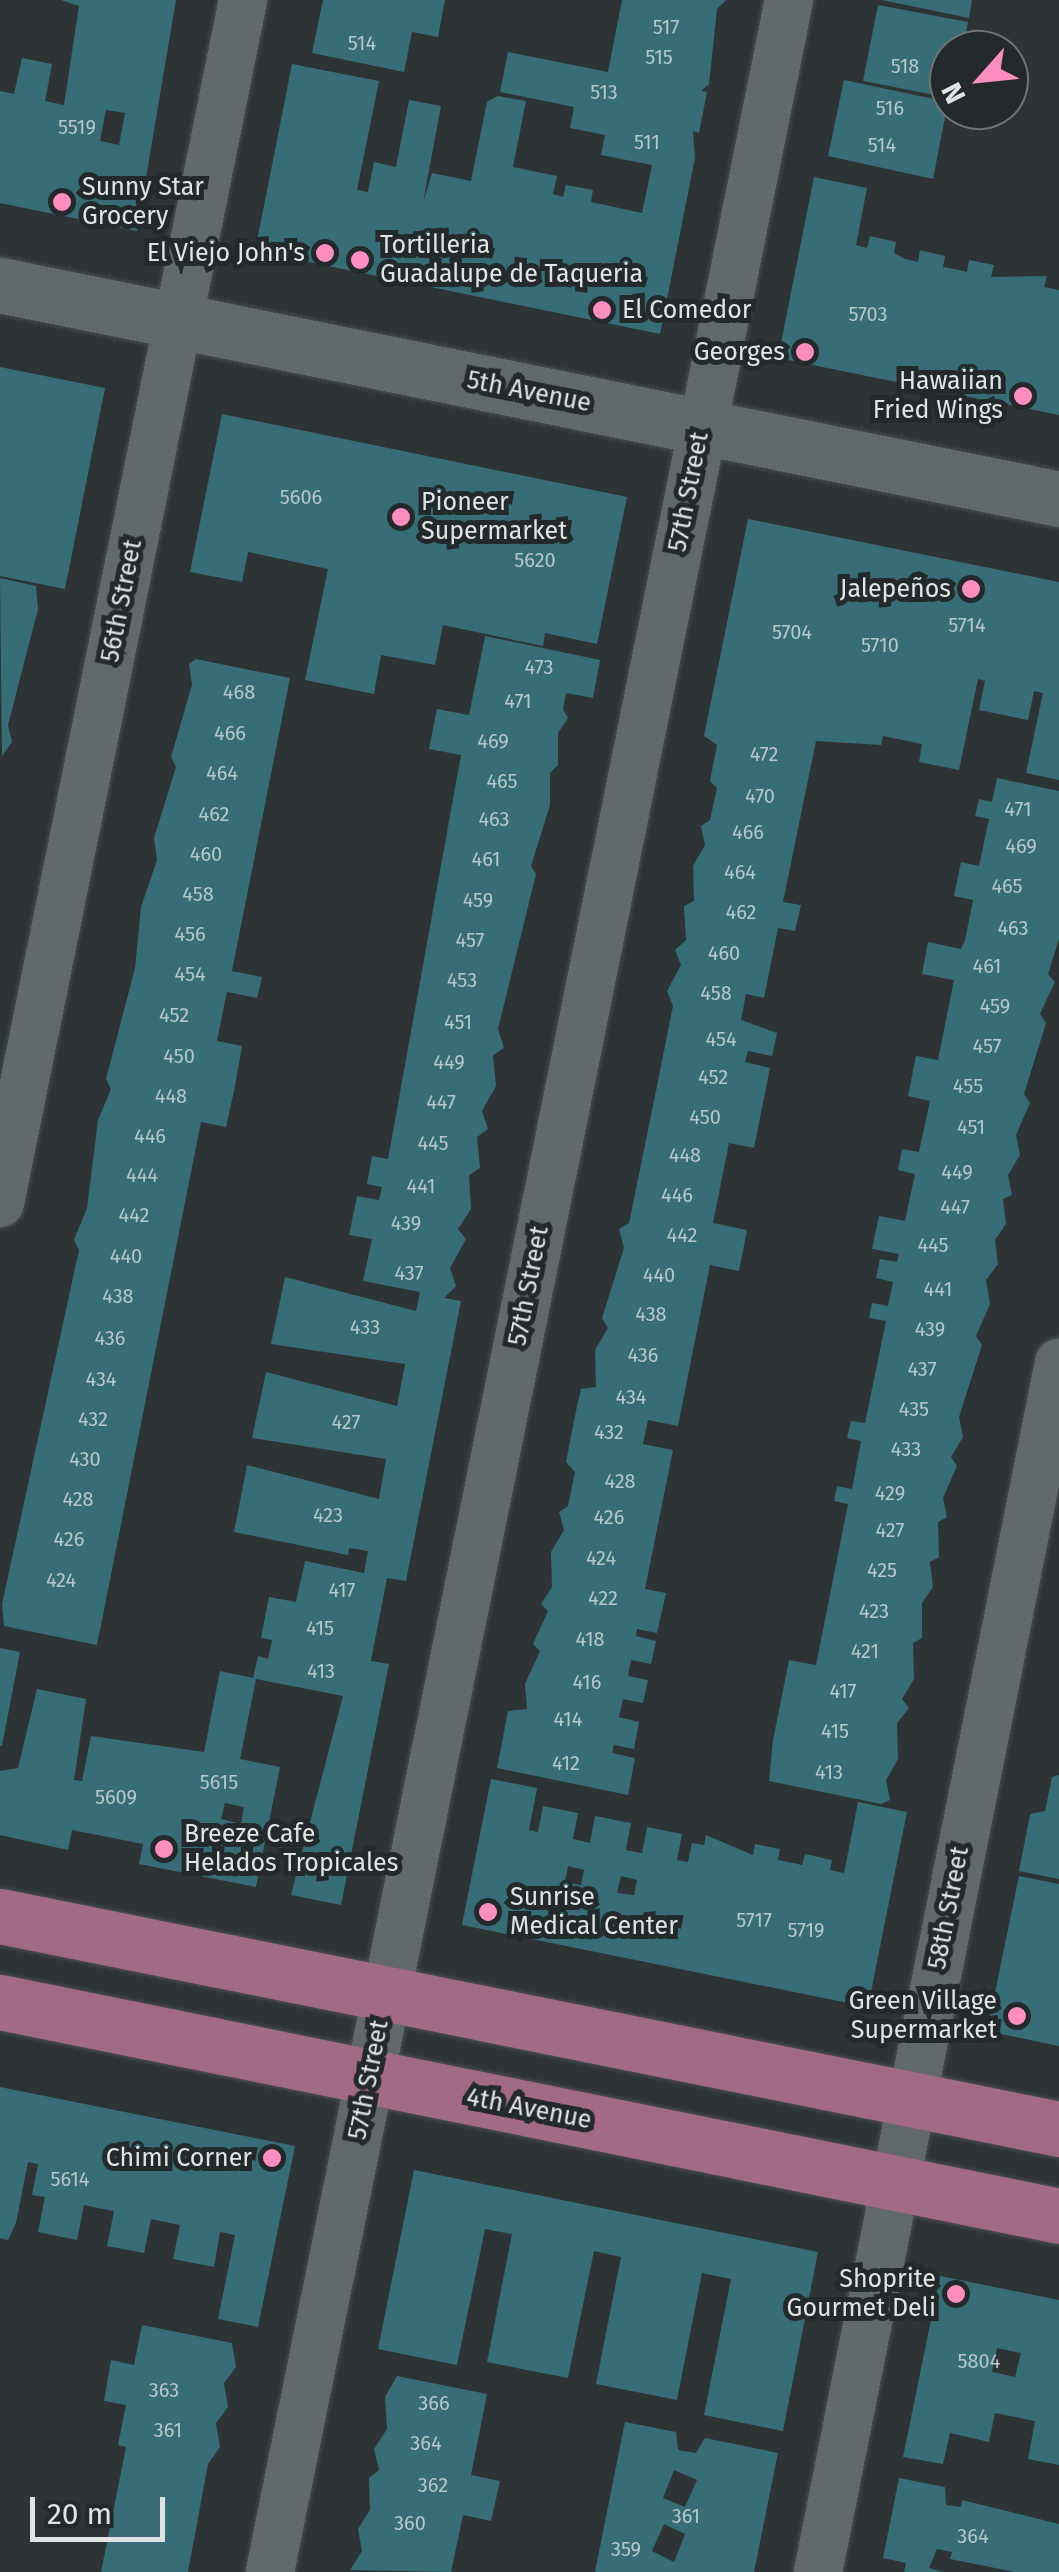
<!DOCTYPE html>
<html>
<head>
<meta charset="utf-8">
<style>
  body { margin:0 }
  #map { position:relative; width:1059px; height:2572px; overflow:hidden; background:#2e3435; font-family:"Fira Sans",sans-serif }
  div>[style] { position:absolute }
  .building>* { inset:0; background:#376d77 }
  .roads { filter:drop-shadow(0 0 2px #4b5051) drop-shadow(0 0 2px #4b5051) }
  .minor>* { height:48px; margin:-24px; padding:0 24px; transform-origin:24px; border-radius:24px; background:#62696a }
  .tertiary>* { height:55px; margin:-27.5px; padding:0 27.5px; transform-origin:27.5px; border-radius:27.5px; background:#62696a }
  .primary>* { height:55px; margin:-27.5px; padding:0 27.5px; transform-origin:27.5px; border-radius:27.5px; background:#a26a85 }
  .dots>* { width:28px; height:28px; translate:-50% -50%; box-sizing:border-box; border:5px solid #242a2b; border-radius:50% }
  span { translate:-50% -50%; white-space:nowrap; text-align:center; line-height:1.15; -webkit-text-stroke:10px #242a2b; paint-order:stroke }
  .number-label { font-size:20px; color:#b6c6ca }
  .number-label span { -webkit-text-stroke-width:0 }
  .poi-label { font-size:25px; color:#e1e4e5 }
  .left { translate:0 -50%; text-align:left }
  .right { translate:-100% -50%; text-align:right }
  .street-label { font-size:25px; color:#e1e4e5 }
  .north { position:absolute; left:929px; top:30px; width:100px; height:100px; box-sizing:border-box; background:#242a2b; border:2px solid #707475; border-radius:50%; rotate:243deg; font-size:28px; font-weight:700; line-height:40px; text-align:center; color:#e1e4e5 }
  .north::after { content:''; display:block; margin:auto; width:35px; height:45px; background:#fd8ebf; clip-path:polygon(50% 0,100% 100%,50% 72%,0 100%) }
  .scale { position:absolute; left:30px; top:2497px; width:135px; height:45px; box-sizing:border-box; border:5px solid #e1e4e5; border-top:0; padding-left:12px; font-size:30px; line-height:35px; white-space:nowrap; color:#e1e4e5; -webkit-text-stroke:8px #242a2b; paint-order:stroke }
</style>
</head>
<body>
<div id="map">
  <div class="building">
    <div style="clip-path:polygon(evenodd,61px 0,176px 0,137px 231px,0 203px,0 91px,14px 94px,22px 58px,52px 64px,45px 101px,64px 105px,79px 6px,61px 0,106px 110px,125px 113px,119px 145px,100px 141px,106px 110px)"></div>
    <div style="clip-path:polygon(323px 0,445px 0,438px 37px,412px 32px,404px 72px,312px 53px)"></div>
    <div style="clip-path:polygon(622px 0,726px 0,717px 9px,709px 84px,701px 91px,707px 92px,699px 133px,693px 131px,695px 158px,660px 334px,255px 251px,292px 64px,379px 81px,357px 190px,368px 192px,374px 162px,396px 167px,409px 100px,441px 106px,423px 203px,432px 173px,471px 181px,487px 102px,498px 96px,526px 101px,513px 167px,557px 176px,553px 194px,563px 197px,566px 185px,593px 190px,591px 202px,642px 213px,652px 165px,601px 155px,605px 135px,570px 128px,574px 107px,500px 92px,508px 52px,608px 72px)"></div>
    <div style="clip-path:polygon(882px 0,972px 0,969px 18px)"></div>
    <div style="clip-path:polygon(878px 5px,968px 22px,963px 50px,949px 50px,945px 97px,863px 81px)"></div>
    <div style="clip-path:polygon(844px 80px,948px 102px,933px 179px,828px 156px)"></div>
    <div style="clip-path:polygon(814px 177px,867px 188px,856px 245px,867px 248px,870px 236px,896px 242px,894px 253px,905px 259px,918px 262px,920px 250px,945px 256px,943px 267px,955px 269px,967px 272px,969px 260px,994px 265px,991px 277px,1047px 276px,1044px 287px,1059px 290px,1059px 415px,778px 358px)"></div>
    <div style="clip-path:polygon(0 367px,105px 388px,65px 589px,0 576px)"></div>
    <div style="clip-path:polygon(222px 414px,627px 497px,597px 644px,545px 633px,543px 646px,443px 625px,435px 665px,381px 655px,374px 694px,305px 680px,328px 569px,248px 552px,242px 582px,190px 572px)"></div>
    <div style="clip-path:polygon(748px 519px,1059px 582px,1059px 780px,1026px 773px,1043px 693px,1034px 691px,1028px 720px,979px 710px,985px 681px,978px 679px,959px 770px,919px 762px,922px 744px,883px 736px,881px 745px,816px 741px,783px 902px,801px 905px,795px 931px,778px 928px,764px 998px,746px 994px,741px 1020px,777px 1033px,772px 1056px,748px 1051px,745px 1062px,770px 1068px,754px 1148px,729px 1143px,713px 1223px,747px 1230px,739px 1271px,710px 1265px,678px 1426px,648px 1420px,643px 1444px,673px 1450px,645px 1589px,666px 1593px,657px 1633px,637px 1629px,636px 1636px,656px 1641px,651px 1664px,631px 1660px,628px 1676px,648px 1680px,643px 1703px,623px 1699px,619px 1717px,639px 1722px,634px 1749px,614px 1745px,612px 1753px,635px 1758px,628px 1795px,497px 1768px,508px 1711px,527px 1709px,525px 1684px,540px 1651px,533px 1644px,548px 1611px,541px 1604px,552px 1587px,551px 1552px,564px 1530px,559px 1512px,568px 1506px,575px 1472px,566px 1462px,577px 1406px,581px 1389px,596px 1387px,595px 1350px,608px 1328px,602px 1318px,624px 1248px,619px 1229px,629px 1223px,657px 1086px,673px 1006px,667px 991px,681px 965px,675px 950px,686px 940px,684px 906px,694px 901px,693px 866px,705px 845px,701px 826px,710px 820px,717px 788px,710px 781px,717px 745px,704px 736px)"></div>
    <div style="clip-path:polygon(0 578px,36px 586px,38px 609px,8px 725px,12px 742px,2px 756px)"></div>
    <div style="clip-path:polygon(evenodd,485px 636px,600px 660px,593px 698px,566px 693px,563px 709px,568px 718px,558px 733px,558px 765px,550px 773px,550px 805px,531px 866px,536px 874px,498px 1029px,504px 1048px,493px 1055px,496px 1086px,482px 1111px,488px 1129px,477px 1137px,480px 1168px,469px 1175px,471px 1209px,458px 1229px,466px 1239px,450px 1268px,456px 1286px,444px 1298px,461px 1301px,406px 1581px,387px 1578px,371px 1661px,389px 1664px,341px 1905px,291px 1895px,343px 1696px,256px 1679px,240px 1759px,280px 1767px,256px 1887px,139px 1864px,143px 1844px,72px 1830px,68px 1850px,0 1835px,0 1771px,18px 1768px,37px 1689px,86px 1699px,74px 1780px,82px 1781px,91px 1736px,204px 1752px,220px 1671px,253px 1678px,258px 1656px,268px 1659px,272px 1640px,261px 1638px,269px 1597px,296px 1602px,305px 1561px,364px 1573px,368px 1551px,349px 1548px,348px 1555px,234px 1532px,247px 1465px,379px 1499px,386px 1459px,252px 1438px,266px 1372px,397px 1406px,405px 1364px,271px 1344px,285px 1277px,416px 1311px,420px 1292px,363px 1281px,372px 1239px,349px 1235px,357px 1196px,379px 1200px,382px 1187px,367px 1184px,372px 1156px,388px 1159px,461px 755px,429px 749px,437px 709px,469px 715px,485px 636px,225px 1803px,244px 1807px,241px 1824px,221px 1819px,225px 1803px)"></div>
    <div style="clip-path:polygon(196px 659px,290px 678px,232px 971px,262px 977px,257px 998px,227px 992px,225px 1001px,217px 1041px,242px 1046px,235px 1086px,226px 1127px,201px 1122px,97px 1645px,4px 1626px,2px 1604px,79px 1250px,74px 1240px,87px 1208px,98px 1120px,111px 1089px,106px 1079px,135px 968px,141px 907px,157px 860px,154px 838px,176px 767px,171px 757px,192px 685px,189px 664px)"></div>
    <div style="clip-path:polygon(997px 778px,1059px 791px,1059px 939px,1048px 974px,1055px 982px,1040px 1014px,1046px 1023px,1024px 1094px,1030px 1103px,1016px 1135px,1020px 1155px,1008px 1175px,1012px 1195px,1003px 1199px,1006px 1224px,995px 1240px,998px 1264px,986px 1280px,990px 1304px,976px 1336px,982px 1345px,959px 1417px,963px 1437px,951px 1457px,957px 1466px,943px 1498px,947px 1517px,938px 1522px,939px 1557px,930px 1562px,933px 1587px,922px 1603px,922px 1638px,913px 1643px,914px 1679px,902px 1699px,909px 1708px,897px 1723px,898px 1759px,886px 1780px,890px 1800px,881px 1804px,769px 1781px,773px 1740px,789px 1660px,816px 1665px,848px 1504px,834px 1501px,837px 1486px,852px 1489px,861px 1441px,847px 1438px,851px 1421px,865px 1423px,886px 1321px,869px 1318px,872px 1303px,888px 1306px,893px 1282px,876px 1278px,880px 1259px,897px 1262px,899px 1254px,872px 1249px,879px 1216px,905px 1221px,915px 1174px,898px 1170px,902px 1149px,919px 1152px,930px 1101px,908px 1096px,916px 1056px,938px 1060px,954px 980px,922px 974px,928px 942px,961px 949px,965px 940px,973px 900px,954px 896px,961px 862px,979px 866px,989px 819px,975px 816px,979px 799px,992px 802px)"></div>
    <div style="clip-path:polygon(0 1648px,20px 1652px,2px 1746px,0 1746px)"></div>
    <div style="clip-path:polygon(1059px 1775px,1059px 1879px,1019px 1871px,1030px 1814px,1045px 1811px,1052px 1777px)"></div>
    <div style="clip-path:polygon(evenodd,491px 1779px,537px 1788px,529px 1830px,538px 1832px,543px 1806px,578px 1813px,573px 1839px,590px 1843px,595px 1816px,631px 1823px,626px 1850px,635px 1852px,642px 1853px,647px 1827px,682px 1834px,677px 1860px,688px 1862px,692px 1843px,704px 1845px,706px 1835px,753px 1855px,755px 1844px,780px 1849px,778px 1860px,793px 1863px,802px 1865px,805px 1854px,832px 1860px,830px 1870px,844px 1873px,858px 1802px,907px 1812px,868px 2007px,462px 1925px,491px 1779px,568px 1866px,584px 1870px,581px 1885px,565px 1882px,568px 1866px,491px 1779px,621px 1876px,637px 1880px,634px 1895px,617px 1893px,621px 1876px)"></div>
    <div style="clip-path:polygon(1019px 1876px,1059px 1884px,1059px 2046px,987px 2031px)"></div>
    <div style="clip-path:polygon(0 2087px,295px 2146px,258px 2327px,218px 2319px,235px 2235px,220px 2232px,214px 2267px,173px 2259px,180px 2225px,151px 2219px,144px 2253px,107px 2246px,114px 2211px,98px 2208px,84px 2205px,77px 2240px,38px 2232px,45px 2197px,32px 2195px,38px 2164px,28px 2162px,16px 2223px,8px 2240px,0 2238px)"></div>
    <div style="clip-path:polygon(414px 2170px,818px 2252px,783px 2431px,704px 2415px,731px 2279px,702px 2273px,677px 2400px,596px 2384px,621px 2257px,594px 2251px,568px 2378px,487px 2362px,512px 2234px,485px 2229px,457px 2365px,378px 2349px)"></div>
    <div style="clip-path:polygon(evenodd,940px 2276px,1059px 2300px,1059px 2465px,1028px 2459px,1035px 2421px,995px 2413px,989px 2442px,950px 2433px,943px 2464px,903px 2457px,940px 2276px,997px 2348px,1021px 2353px,1015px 2377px,992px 2372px,997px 2348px)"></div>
    <div style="clip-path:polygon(142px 2325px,232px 2343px,236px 2367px,224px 2383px,228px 2407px,216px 2423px,220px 2447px,208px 2464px,188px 2572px,101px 2572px,126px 2447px,118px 2445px,126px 2405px,104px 2401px,111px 2360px,134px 2365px)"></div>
    <div style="clip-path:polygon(397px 2376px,487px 2394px,471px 2475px,500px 2481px,491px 2521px,463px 2515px,451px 2572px,350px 2570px,362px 2551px,358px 2529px,370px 2510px,369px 2478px,379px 2470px,374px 2449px,387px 2429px,385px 2397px)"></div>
    <div style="clip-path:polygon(evenodd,625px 2422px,676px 2432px,678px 2450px,696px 2453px,705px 2438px,778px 2453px,754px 2572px,595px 2572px,625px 2422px,674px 2470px,697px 2480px,685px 2507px,663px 2498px,674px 2470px,625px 2422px,664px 2524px,685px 2534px,674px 2562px,652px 2551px,664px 2524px)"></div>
    <div style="clip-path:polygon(899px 2478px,945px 2487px,946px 2505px,961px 2507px,962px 2500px,1059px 2524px,1059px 2572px,1015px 2572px,950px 2559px,952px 2552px,937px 2549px,929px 2568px,943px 2572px,904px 2572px,906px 2563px,883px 2558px)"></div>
  </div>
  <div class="roads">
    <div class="minor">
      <div style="left:0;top:1203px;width:1227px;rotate:-78.58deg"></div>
      <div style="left:270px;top:2572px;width:2624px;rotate:-78.59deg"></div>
      <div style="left:818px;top:2572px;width:1233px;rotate:-78.73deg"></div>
    </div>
    <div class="tertiary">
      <div style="left:0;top:285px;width:1080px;rotate:11.42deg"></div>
    </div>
    <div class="primary">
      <div style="left:0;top:1916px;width:1080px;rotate:11.37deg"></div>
      <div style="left:0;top:2002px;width:1080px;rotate:11.42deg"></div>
    </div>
  </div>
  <div class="dots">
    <div style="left:62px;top:202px;background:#fd8ebf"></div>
    <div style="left:325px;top:253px;background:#fd8ebf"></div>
    <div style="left:360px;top:260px;background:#fd8ebf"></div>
    <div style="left:602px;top:310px;background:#fd8ebf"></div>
    <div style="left:805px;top:352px;background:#fd8ebf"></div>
    <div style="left:1023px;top:396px;background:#fd8ebf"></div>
    <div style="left:401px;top:517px;background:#fd8ebf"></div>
    <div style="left:971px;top:589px;background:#fd8ebf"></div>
    <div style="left:164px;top:1849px;background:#fd8ebf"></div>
    <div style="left:488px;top:1912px;background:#fd8ebf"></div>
    <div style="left:1017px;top:2016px;background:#fd8ebf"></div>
    <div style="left:272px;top:2158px;background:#fd8ebf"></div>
    <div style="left:956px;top:2294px;background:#fd8ebf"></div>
  </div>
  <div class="number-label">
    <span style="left:666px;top:27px">517</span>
    <span style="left:362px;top:43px">514</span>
    <span style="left:659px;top:57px">515</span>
    <span style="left:905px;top:66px">518</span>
    <span style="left:604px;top:92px">513</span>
    <span style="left:890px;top:108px">516</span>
    <span style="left:77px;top:127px">5519</span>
    <span style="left:647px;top:142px">511</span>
    <span style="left:882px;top:145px">514</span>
    <span style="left:868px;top:314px">5703</span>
    <span style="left:301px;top:497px">5606</span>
    <span style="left:535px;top:560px">5620</span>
    <span style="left:967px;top:625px">5714</span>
    <span style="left:792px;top:632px">5704</span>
    <span style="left:880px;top:645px">5710</span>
    <span style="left:539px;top:667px">473</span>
    <span style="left:239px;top:692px">468</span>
    <span style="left:518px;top:701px">471</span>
    <span style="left:230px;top:733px">466</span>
    <span style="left:493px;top:741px">469</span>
    <span style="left:764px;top:754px">472</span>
    <span style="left:222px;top:773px">464</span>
    <span style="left:502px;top:781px">465</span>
    <span style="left:760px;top:796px">470</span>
    <span style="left:1018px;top:809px">471</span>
    <span style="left:214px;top:814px">462</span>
    <span style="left:494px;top:819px">463</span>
    <span style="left:748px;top:832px">466</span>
    <span style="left:1021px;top:846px">469</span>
    <span style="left:206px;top:854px">460</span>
    <span style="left:486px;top:859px">461</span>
    <span style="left:740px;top:872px">464</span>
    <span style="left:1007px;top:886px">465</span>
    <span style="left:198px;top:894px">458</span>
    <span style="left:478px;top:900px">459</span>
    <span style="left:741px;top:912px">462</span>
    <span style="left:1013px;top:928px">463</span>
    <span style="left:190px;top:934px">456</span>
    <span style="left:470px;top:940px">457</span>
    <span style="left:724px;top:953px">460</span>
    <span style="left:987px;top:966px">461</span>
    <span style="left:190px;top:974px">454</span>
    <span style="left:462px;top:980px">453</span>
    <span style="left:716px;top:993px">458</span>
    <span style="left:995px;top:1006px">459</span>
    <span style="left:174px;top:1015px">452</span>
    <span style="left:458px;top:1022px">451</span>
    <span style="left:721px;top:1039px">454</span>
    <span style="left:987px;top:1046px">457</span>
    <span style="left:179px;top:1056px">450</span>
    <span style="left:449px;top:1062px">449</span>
    <span style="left:713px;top:1077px">452</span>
    <span style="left:968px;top:1086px">455</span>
    <span style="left:171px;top:1096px">448</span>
    <span style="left:441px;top:1102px">447</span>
    <span style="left:705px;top:1117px">450</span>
    <span style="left:971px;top:1127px">451</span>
    <span style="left:150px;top:1136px">446</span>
    <span style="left:433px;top:1143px">445</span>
    <span style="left:685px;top:1155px">448</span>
    <span style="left:957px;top:1172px">449</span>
    <span style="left:142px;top:1175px">444</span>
    <span style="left:421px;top:1186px">441</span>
    <span style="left:677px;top:1195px">446</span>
    <span style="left:955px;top:1207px">447</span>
    <span style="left:134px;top:1215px">442</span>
    <span style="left:406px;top:1223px">439</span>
    <span style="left:682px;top:1235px">442</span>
    <span style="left:933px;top:1245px">445</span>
    <span style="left:126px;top:1256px">440</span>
    <span style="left:409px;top:1273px">437</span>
    <span style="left:659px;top:1275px">440</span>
    <span style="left:938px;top:1289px">441</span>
    <span style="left:118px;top:1296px">438</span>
    <span style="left:651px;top:1314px">438</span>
    <span style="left:365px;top:1327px">433</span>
    <span style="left:930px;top:1329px">439</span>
    <span style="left:110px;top:1338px">436</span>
    <span style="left:643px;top:1355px">436</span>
    <span style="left:922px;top:1369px">437</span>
    <span style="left:101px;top:1379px">434</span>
    <span style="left:631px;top:1397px">434</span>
    <span style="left:914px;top:1409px">435</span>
    <span style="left:93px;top:1419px">432</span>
    <span style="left:346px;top:1422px">427</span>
    <span style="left:609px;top:1432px">432</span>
    <span style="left:906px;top:1449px">433</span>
    <span style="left:85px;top:1459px">430</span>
    <span style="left:620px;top:1481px">428</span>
    <span style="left:890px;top:1493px">429</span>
    <span style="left:78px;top:1499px">428</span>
    <span style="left:328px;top:1515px">423</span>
    <span style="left:609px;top:1517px">426</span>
    <span style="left:890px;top:1530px">427</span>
    <span style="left:69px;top:1539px">426</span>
    <span style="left:601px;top:1558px">424</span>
    <span style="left:882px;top:1570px">425</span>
    <span style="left:61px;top:1580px">424</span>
    <span style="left:342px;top:1590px">417</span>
    <span style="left:603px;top:1598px">422</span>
    <span style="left:874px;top:1611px">423</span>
    <span style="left:320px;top:1628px">415</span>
    <span style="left:590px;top:1639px">418</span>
    <span style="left:865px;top:1651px">421</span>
    <span style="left:321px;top:1671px">413</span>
    <span style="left:587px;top:1682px">416</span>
    <span style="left:843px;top:1691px">417</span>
    <span style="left:568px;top:1719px">414</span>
    <span style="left:835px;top:1731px">415</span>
    <span style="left:566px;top:1763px">412</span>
    <span style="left:829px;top:1772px">413</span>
    <span style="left:219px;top:1782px">5615</span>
    <span style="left:116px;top:1797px">5609</span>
    <span style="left:754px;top:1920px">5717</span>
    <span style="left:806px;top:1930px">5719</span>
    <span style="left:70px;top:2179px">5614</span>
    <span style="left:979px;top:2361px">5804</span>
    <span style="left:164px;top:2390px">363</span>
    <span style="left:434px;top:2403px">366</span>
    <span style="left:168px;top:2430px">361</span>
    <span style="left:426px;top:2443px">364</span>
    <span style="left:433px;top:2485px">362</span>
    <span style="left:686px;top:2516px">361</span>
    <span style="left:410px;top:2523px">360</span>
    <span style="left:973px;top:2536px">364</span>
    <span style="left:626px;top:2549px">359</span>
  </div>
  <div class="poi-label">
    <span class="left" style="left:82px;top:202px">Sunny Star<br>Grocery</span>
    <span class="left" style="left:380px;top:260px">Tortilleria<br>Guadalupe de Taqueria</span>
    <span class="right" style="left:305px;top:253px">El Viejo John's</span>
    <span class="left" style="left:622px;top:310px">El Comedor</span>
    <span class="right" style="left:785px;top:352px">Georges</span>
    <span class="right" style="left:1003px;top:396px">Hawaiian<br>Fried Wings</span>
    <span class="left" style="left:421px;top:517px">Pioneer<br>Supermarket</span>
    <span class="right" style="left:951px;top:589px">Jalepeños</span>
    <span class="left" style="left:184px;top:1849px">Breeze Cafe<br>Helados Tropicales</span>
    <span class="left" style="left:510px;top:1912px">Sunrise<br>Medical Center</span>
    <span class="right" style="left:997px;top:2016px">Green Village<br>Supermarket</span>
    <span class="right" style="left:252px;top:2158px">Chimi Corner</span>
    <span class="right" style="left:936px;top:2294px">Shoprite<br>Gourmet Deli</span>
  </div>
  <div class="street-label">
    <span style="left:529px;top:392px;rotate:11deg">5th Avenue</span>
    <span style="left:689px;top:492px;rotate:-79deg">57th Street</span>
    <span style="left:122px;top:601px;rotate:-79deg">56th Street</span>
    <span style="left:529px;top:1286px;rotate:-79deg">57th Street</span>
    <span style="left:949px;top:1908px;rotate:-79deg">58th Street</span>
    <span style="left:369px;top:2080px;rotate:-79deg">57th Street</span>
    <span style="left:529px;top:2109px;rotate:11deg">4th Avenue</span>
  </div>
  <div class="north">N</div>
  <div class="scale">20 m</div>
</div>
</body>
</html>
